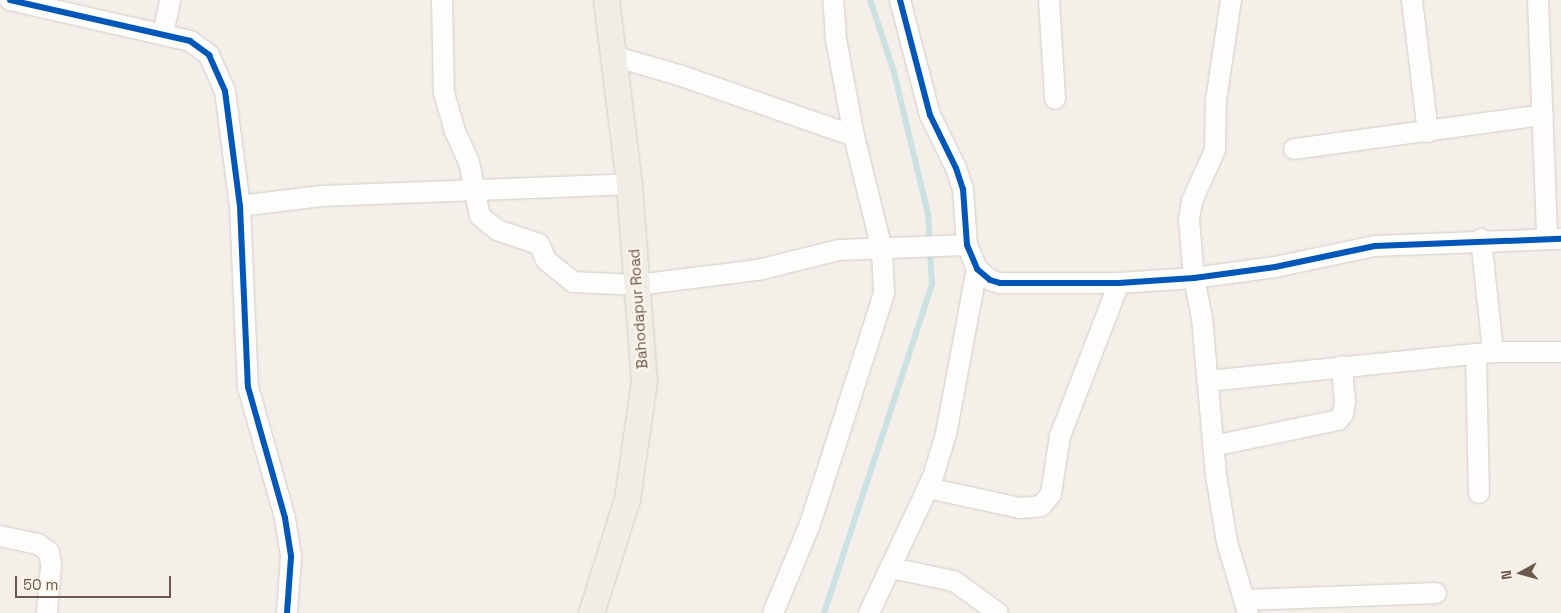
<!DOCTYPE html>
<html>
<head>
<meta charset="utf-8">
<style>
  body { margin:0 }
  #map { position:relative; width:1561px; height:613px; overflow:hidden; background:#f4efe9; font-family:"Space Grotesk",sans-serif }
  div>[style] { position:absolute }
  .stream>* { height:6px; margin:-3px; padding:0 3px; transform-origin:3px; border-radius:3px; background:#cce1e2 }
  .roads { filter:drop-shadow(0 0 1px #d3ccc7) drop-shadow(0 0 1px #d3ccc7) }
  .minor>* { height:20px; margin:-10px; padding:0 10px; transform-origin:10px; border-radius:10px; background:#fdfdfc }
  .major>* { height:25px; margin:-12.5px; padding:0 12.5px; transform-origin:12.5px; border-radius:12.5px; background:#f0ece6 }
  .cycleway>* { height:6px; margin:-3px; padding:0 3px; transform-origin:3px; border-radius:3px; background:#0057b8 }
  span { translate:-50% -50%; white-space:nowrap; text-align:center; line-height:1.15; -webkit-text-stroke:5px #fcf4e9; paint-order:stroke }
  .street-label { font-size:15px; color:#6d584d }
  .north { position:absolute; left:1496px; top:548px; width:50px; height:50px; -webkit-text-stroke:4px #fcf4e9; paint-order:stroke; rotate:263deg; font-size:14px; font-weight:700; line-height:20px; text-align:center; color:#6d584d }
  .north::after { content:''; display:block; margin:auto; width:18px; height:22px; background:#6d584d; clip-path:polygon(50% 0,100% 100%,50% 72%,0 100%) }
  .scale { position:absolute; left:15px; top:576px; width:156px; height:22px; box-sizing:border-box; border:2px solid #6d584d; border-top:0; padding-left:6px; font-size:15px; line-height:18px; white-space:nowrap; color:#6d584d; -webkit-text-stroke:4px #fcf4e9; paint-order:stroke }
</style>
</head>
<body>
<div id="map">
  <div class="stream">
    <div style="left:824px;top:613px;width:345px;rotate:-71.8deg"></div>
    <div style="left:932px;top:285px;width:71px;rotate:-93.2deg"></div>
    <div style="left:928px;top:214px;width:146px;rotate:-103.5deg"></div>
    <div style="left:894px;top:72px;width:76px;rotate:-108.4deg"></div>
  </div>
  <div class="roads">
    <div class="minor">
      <div style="left:10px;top:0;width:185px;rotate:12.8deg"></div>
      <div style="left:190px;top:41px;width:24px;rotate:36deg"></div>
      <div style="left:209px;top:55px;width:39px;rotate:66deg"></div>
      <div style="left:225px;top:91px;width:116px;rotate:82.6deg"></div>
      <div style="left:240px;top:206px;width:181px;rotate:87.5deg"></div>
      <div style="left:248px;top:387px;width:136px;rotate:74.2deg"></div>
      <div style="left:285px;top:518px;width:39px;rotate:81deg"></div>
      <div style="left:291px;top:557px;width:56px;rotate:94.1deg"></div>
      <div style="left:442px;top:0;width:93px;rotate:88.8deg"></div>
      <div style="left:444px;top:93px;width:37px;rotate:74deg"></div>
      <div style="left:454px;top:129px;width:36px;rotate:66deg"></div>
      <div style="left:469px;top:162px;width:55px;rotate:78.5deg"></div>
      <div style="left:480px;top:216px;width:22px;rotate:39deg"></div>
      <div style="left:497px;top:230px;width:44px;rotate:18.4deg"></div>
      <div style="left:539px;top:244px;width:17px;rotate:66deg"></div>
      <div style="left:546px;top:260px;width:35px;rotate:39deg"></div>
      <div style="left:573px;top:282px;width:64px;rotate:2.7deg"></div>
      <div style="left:637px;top:285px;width:122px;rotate:-7.1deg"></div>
      <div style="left:758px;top:270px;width:83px;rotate:-13.9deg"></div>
      <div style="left:839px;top:250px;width:128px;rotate:-2.2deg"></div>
      <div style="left:900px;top:0;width:119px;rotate:75.4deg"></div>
      <div style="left:930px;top:115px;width:59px;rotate:63.9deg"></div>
      <div style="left:956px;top:168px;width:22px;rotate:72deg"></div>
      <div style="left:963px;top:189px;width:56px;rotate:85.9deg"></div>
      <div style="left:967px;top:245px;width:26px;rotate:67deg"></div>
      <div style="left:977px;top:269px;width:17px;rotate:40deg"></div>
      <div style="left:990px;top:280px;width:10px;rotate:17deg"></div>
      <div style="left:1000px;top:283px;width:119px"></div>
      <div style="left:1119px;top:283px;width:75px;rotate:-3.8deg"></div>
      <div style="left:1194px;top:278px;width:82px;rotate:-7.7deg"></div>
      <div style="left:1275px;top:267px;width:102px;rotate:-11.9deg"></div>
      <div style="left:1375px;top:246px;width:186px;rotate:-2.2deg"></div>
      <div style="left:1049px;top:0;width:99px;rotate:86.5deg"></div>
      <div style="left:1231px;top:0;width:101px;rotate:98.5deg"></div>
      <div style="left:1216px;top:100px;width:50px;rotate:91.1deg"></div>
      <div style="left:1215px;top:150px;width:56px;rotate:114.3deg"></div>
      <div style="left:1192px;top:201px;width:19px;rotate:99deg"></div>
      <div style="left:1189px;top:220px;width:58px;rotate:85.1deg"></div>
      <div style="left:1194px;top:278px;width:41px;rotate:78.7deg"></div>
      <div style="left:1202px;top:318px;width:158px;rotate:84.9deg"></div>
      <div style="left:1216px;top:475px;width:68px;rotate:80.7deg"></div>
      <div style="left:1227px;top:542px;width:74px;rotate:73.5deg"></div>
      <div style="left:1412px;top:0;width:133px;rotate:83.1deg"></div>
      <div style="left:1538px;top:0;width:239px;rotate:87.8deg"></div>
      <div style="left:163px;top:34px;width:35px;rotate:-78deg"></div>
      <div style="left:613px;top:56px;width:69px;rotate:16.1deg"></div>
      <div style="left:679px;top:75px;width:185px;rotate:19.2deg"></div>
      <div style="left:1294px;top:149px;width:251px;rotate:-7.8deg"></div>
      <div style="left:240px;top:206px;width:82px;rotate:-7deg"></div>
      <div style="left:321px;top:196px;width:308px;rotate:-2.2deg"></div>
      <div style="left:1481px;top:239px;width:114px;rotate:83.9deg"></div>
      <div style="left:1476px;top:354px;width:139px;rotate:88.8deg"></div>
      <div style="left:1208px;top:381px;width:286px;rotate:-5.8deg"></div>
      <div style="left:1493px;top:352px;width:68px"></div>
      <div style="left:1213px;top:446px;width:128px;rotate:-11.7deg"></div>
      <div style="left:1338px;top:420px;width:8px;rotate:-50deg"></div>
      <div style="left:1343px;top:414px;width:12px;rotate:-81deg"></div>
      <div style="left:1345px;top:402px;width:36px;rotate:-95deg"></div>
      <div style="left:928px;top:488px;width:94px;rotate:12.3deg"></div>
      <div style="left:1020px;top:508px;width:21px;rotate:-5deg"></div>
      <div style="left:1041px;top:506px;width:16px;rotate:-50deg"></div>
      <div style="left:1051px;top:494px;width:59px;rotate:-81.2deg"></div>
      <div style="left:1060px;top:436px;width:164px;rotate:-68.9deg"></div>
      <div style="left:0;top:536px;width:39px;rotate:12deg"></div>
      <div style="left:38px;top:544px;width:14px;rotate:36deg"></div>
      <div style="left:49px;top:552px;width:13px;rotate:81deg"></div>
      <div style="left:51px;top:565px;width:48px;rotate:94.8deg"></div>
      <div style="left:891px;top:568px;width:64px;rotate:11.7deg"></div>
      <div style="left:954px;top:581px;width:54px;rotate:36deg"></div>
      <div style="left:1246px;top:600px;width:190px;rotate:-2.1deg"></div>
      <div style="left:773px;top:613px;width:96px;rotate:-67.4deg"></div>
      <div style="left:810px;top:524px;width:243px;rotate:-72.2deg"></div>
      <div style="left:884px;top:293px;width:43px;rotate:-92.7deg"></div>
      <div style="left:882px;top:250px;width:117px;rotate:-103.8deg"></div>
      <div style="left:854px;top:136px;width:99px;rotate:-100.5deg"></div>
      <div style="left:836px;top:39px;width:39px;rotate:-94deg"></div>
      <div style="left:869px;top:613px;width:150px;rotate:-64.8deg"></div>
      <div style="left:933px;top:477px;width:45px;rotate:-73.2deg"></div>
      <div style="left:946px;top:434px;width:168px;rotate:-79.4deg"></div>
    </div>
    <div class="major">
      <div style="left:591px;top:613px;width:120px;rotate:-72.5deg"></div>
      <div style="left:627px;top:499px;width:119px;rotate:-81.8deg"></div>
      <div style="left:644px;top:381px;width:198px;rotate:-94.4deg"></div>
      <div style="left:629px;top:184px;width:185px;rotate:-97.1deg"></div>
    </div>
  </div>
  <div class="cycleway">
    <div style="left:10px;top:0;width:185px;rotate:12.8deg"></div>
    <div style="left:190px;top:41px;width:24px;rotate:36deg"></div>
    <div style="left:209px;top:55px;width:39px;rotate:66deg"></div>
    <div style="left:225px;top:91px;width:116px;rotate:82.6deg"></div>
    <div style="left:240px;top:206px;width:181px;rotate:87.5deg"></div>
    <div style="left:248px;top:387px;width:136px;rotate:74.2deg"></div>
    <div style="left:285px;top:518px;width:39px;rotate:81deg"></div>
    <div style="left:291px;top:557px;width:56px;rotate:94.1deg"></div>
    <div style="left:900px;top:0;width:119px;rotate:75.4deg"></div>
    <div style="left:930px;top:115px;width:59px;rotate:63.9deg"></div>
    <div style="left:956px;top:168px;width:22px;rotate:72deg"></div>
    <div style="left:963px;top:189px;width:56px;rotate:85.9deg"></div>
    <div style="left:967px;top:245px;width:26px;rotate:67deg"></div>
    <div style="left:977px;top:269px;width:17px;rotate:40deg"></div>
    <div style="left:990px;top:280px;width:10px;rotate:17deg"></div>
    <div style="left:1000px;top:283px;width:119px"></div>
    <div style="left:1119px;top:283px;width:75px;rotate:-3.8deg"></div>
    <div style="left:1194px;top:278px;width:82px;rotate:-7.7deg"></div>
    <div style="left:1275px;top:267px;width:102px;rotate:-11.9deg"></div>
    <div style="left:1375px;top:246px;width:186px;rotate:-2.2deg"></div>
  </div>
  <div class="street-label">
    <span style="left:638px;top:309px;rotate:-94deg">Bahodapur Road</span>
  </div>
  <div class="north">N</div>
  <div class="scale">50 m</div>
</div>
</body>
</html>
